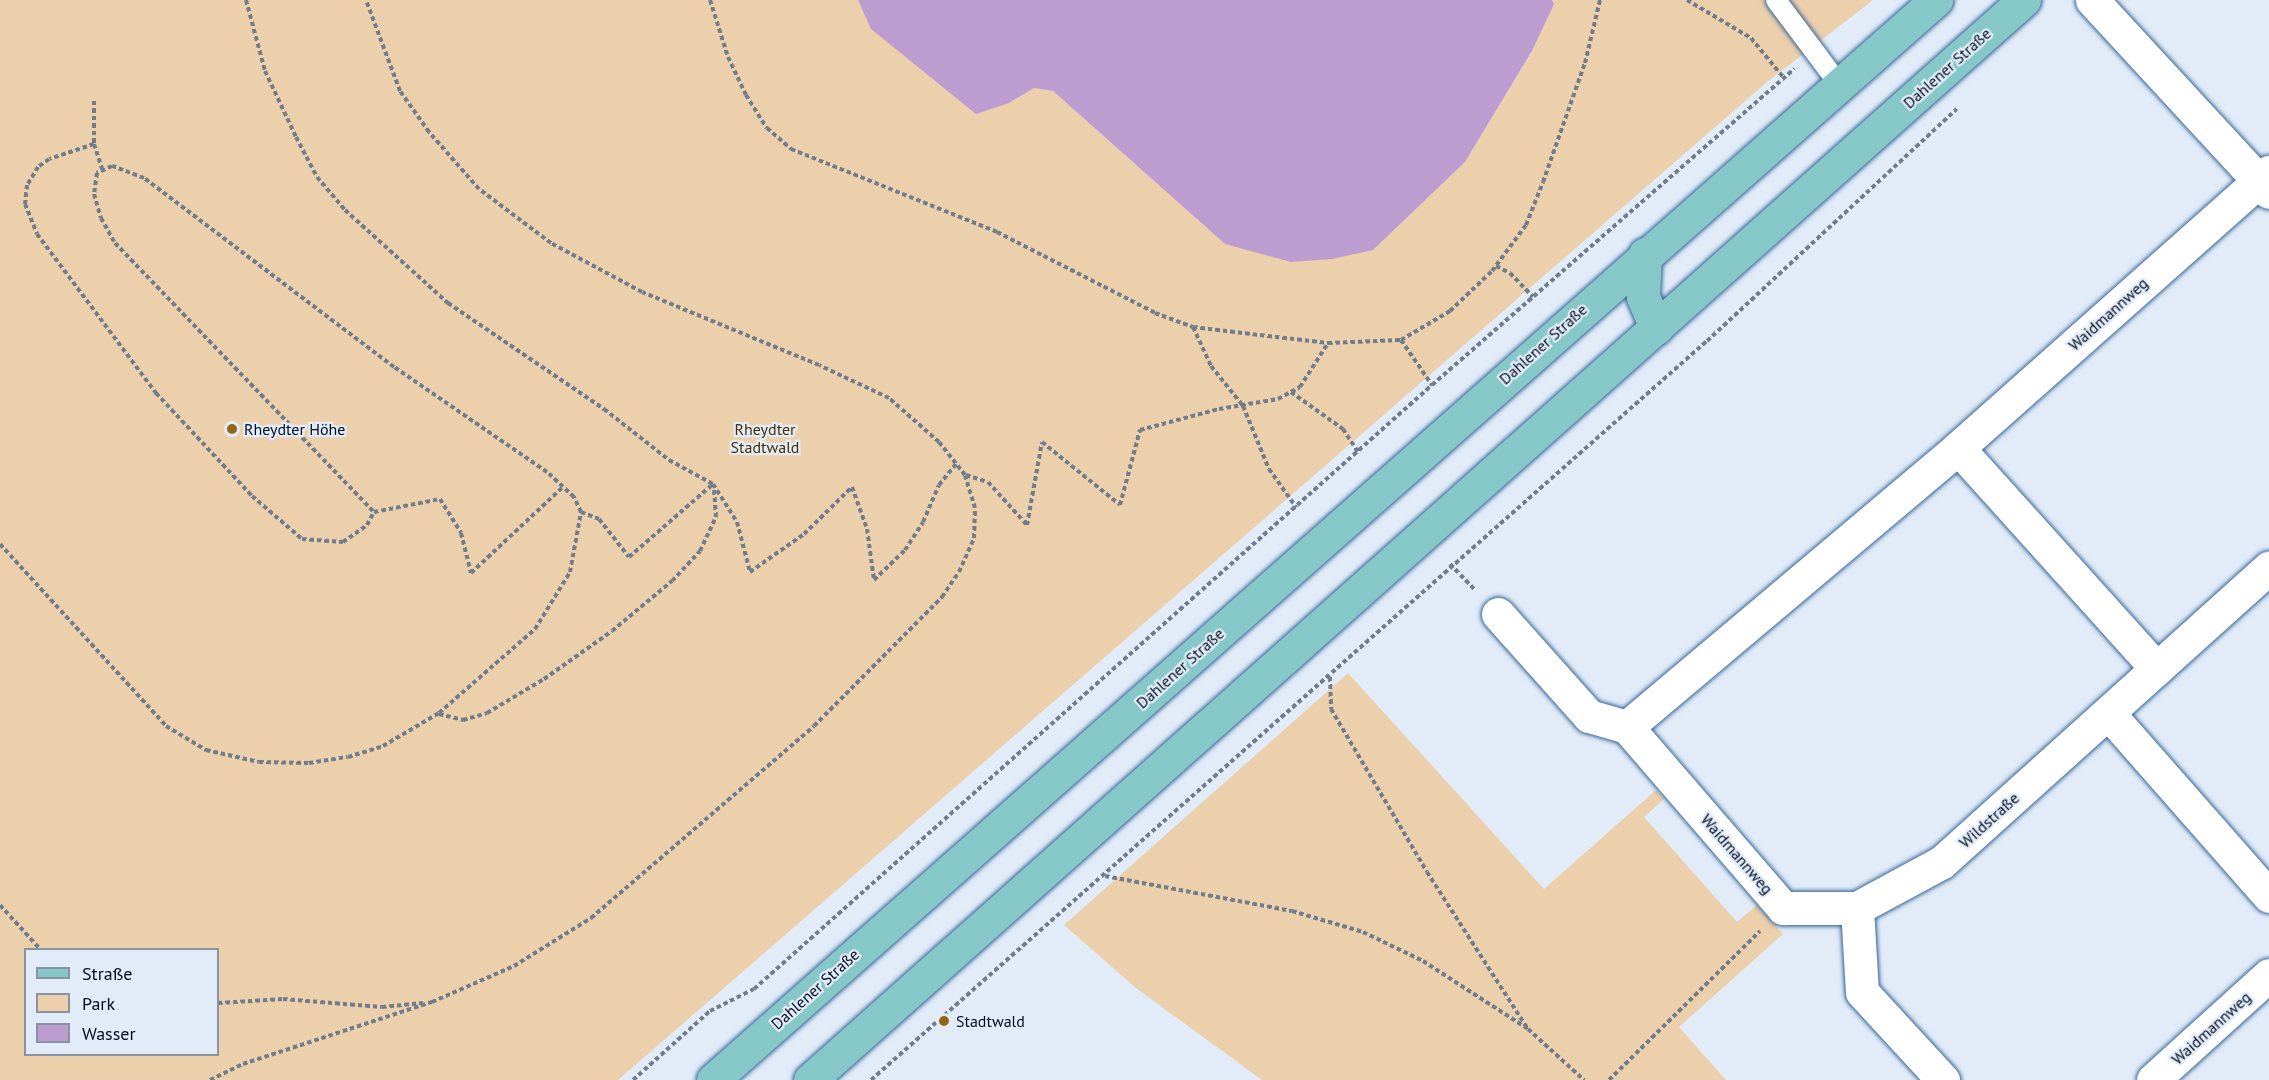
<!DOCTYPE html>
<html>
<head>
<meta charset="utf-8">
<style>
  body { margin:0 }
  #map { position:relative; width:2269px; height:1080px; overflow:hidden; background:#e2ecf8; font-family:"PT Sans",sans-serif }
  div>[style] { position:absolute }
  .green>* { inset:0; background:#eccfab }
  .water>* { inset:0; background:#bd9ccf }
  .path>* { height:4px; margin-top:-2px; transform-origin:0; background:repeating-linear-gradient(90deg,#717c8c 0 4.5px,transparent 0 7.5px) }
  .roads { filter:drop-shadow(0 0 2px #37669b) drop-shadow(0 0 2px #37669b) }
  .service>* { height:20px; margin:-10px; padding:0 10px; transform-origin:10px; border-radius:10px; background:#fff }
  .minor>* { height:33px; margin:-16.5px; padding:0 16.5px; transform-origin:16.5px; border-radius:16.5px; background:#fff }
  .primary>* { height:33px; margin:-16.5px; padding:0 16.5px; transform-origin:16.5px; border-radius:16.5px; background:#85c8c7 }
  .dots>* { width:16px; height:16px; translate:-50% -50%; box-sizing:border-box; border:3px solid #e2ecf8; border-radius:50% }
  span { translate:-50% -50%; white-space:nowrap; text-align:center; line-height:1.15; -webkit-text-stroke:4.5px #e2ecf8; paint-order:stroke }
  .street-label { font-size:16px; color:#000b20 }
  .poi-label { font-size:16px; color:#000b20 }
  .left { translate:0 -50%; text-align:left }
  .park-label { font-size:16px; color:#472d02 }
  .legend { position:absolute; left:24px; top:948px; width:195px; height:108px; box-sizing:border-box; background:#e2ecf8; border:2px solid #8892a2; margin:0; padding:8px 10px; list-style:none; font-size:18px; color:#000b20 }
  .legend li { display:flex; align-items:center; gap:12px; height:30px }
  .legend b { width:30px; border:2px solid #8892a2 }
</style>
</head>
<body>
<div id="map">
  <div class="green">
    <div style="clip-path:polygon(evenodd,0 0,858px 0,872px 29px,1009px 103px,1034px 88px,1053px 91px,1225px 244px,1373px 250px,1465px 162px,1532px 52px,1553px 0,1873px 0,1767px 82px,618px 1080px,0 1080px,0 0,26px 950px,218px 950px,218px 1054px,26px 1054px,26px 950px)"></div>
    <div style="clip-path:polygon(1348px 673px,1544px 889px,1656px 790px,1664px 799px,1644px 817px,1737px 922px,1757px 905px,1783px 934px,1679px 1027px,1726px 1080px,1262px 1080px,1136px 988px,1064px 925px)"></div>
  </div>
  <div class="water">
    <div style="clip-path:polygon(858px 0,1552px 0,1554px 4px,1532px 51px,1465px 162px,1373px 250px,1332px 259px,1291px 262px,1225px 244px,1053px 91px,1034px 88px,1009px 103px,976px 114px,871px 29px)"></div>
  </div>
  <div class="path">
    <div style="left:246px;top:0;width:73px;rotate:75deg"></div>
    <div style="left:265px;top:71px;width:73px;rotate:64.8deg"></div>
    <div style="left:296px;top:137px;width:45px;rotate:62.3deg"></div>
    <div style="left:317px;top:177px;width:43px;rotate:49.7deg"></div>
    <div style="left:345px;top:210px;width:139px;rotate:42.1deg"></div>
    <div style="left:448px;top:303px;width:189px;rotate:34.2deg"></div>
    <div style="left:604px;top:409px;width:83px;rotate:38.1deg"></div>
    <div style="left:669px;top:460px;width:50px;rotate:28.6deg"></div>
    <div style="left:713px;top:484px;width:45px;rotate:57.7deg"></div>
    <div style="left:737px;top:522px;width:52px;rotate:75.4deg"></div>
    <div style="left:750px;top:572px;width:66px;rotate:-35.1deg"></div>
    <div style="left:804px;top:534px;width:67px;rotate:-44.4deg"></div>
    <div style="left:852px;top:487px;width:45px;rotate:70.3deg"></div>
    <div style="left:867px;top:529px;width:51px;rotate:82.2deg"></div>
    <div style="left:874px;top:580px;width:43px;rotate:-44.1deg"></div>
    <div style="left:905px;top:550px;width:33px;rotate:-57deg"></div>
    <div style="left:923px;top:522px;width:40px;rotate:-66.6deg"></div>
    <div style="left:939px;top:485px;width:27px;rotate:-51deg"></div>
    <div style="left:710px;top:0;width:60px;rotate:72.5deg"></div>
    <div style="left:728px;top:57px;width:42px;rotate:64.7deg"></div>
    <div style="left:746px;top:95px;width:39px;rotate:58deg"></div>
    <div style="left:767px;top:128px;width:32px;rotate:41deg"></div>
    <div style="left:791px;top:149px;width:222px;rotate:21.9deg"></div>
    <div style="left:997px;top:232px;width:178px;rotate:27.1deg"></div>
    <div style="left:1155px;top:313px;width:40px;rotate:20.2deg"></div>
    <div style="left:1193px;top:327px;width:136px;rotate:6.8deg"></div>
    <div style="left:1328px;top:343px;width:73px;rotate:-2.4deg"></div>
    <div style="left:1401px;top:340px;width:57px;rotate:-30.6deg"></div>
    <div style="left:1450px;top:311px;width:58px;rotate:-43.6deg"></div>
    <div style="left:1492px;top:271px;width:57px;rotate:-53.5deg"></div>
    <div style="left:1526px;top:225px;width:46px;rotate:-68.4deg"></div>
    <div style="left:1543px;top:182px;width:126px;rotate:-70.6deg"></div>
    <div style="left:1585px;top:63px;width:65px;rotate:-76.6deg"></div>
    <div style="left:1687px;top:0;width:74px;rotate:30.7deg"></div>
    <div style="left:1751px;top:38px;width:50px;rotate:50.6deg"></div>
    <div style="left:94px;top:101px;width:43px;rotate:90deg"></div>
    <div style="left:94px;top:144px;width:47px;rotate:161.6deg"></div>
    <div style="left:49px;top:159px;width:14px;rotate:144deg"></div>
    <div style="left:38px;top:167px;width:21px;rotate:121deg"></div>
    <div style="left:27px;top:185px;width:19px;rotate:96deg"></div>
    <div style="left:25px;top:204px;width:32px;rotate:68deg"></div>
    <div style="left:37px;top:234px;width:199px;rotate:53.2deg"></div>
    <div style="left:156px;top:393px;width:141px;rotate:47deg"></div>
    <div style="left:252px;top:496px;width:66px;rotate:40.7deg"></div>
    <div style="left:302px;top:539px;width:41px;rotate:4.2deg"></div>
    <div style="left:343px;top:542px;width:29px;rotate:-35deg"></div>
    <div style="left:367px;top:525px;width:15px;rotate:-62deg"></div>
    <div style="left:94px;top:144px;width:26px;rotate:72deg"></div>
    <div style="left:1496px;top:266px;width:16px;rotate:27deg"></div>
    <div style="left:1510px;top:273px;width:33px;rotate:46deg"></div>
    <div style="left:1193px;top:327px;width:43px;rotate:65.2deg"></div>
    <div style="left:1211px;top:366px;width:51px;rotate:51.3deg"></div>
    <div style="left:1243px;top:406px;width:68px;rotate:67.6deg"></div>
    <div style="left:1269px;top:469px;width:47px;rotate:54.6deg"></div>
    <div style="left:1401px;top:340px;width:55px;rotate:55.4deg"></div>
    <div style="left:1291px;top:392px;width:64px;rotate:35.4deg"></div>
    <div style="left:1343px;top:429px;width:27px;rotate:57deg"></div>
    <div style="left:966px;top:475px;width:23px;rotate:18deg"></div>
    <div style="left:988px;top:482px;width:58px;rotate:47.8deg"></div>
    <div style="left:1027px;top:525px;width:84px;rotate:-79.8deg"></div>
    <div style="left:1042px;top:442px;width:100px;rotate:38.9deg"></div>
    <div style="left:1120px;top:505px;width:78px;rotate:-75.1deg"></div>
    <div style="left:1140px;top:430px;width:82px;rotate:-14.9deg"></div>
    <div style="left:1219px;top:409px;width:60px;rotate:-9.6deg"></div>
    <div style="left:1278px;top:399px;width:25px;rotate:-29deg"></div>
    <div style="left:1300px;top:387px;width:52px;rotate:-57.5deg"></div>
    <div style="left:374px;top:512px;width:67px;rotate:-11.1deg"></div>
    <div style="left:440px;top:499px;width:40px;rotate:58deg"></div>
    <div style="left:461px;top:533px;width:41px;rotate:76deg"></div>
    <div style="left:471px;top:573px;width:126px;rotate:-43.1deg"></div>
    <div style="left:581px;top:512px;width:19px;rotate:21deg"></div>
    <div style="left:599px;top:519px;width:48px;rotate:51.7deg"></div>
    <div style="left:629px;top:557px;width:111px;rotate:-41deg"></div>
    <div style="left:0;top:544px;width:246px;rotate:47.6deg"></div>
    <div style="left:166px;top:726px;width:47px;rotate:31deg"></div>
    <div style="left:206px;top:750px;width:54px;rotate:12.8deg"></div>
    <div style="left:259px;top:762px;width:50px;rotate:1.1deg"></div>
    <div style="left:309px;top:763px;width:39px;rotate:-9deg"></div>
    <div style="left:348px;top:757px;width:37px;rotate:-17deg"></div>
    <div style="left:383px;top:746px;width:65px;rotate:-30.5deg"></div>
    <div style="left:439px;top:713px;width:128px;rotate:-41.2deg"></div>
    <div style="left:535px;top:629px;width:67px;rotate:-58.4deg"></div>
    <div style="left:570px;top:572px;width:61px;rotate:-79.6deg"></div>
    <div style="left:581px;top:512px;width:17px;rotate:-115deg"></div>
    <div style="left:574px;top:497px;width:37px;rotate:-137deg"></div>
    <div style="left:547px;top:472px;width:186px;rotate:-145.5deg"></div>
    <div style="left:394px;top:367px;width:313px;rotate:-142.9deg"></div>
    <div style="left:144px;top:178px;width:34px;rotate:-159deg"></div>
    <div style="left:112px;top:166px;width:17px;rotate:155deg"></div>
    <div style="left:97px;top:173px;width:21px;rotate:98deg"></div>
    <div style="left:94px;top:194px;width:25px;rotate:74deg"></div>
    <div style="left:101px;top:218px;width:29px;rotate:61deg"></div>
    <div style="left:115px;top:243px;width:373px;rotate:46.1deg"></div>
    <div style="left:1450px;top:564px;width:37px;rotate:46deg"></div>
    <div style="left:1330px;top:677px;width:32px;rotate:88deg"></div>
    <div style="left:1331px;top:709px;width:189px;rotate:59.5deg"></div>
    <div style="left:1427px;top:872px;width:185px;rotate:57.3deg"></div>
    <div style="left:439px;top:714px;width:25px;rotate:14deg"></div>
    <div style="left:463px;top:720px;width:25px;rotate:-16deg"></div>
    <div style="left:487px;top:713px;width:66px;rotate:-30.8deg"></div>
    <div style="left:544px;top:679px;width:83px;rotate:-35.2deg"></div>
    <div style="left:612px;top:631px;width:78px;rotate:-39.8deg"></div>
    <div style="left:672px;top:581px;width:41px;rotate:-47deg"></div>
    <div style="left:700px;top:551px;width:38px;rotate:-65deg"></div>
    <div style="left:716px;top:517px;width:29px;rotate:-94deg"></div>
    <div style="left:1105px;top:876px;width:190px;rotate:10.6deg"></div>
    <div style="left:1292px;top:911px;width:74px;rotate:16.5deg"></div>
    <div style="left:1363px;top:932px;width:67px;rotate:25.8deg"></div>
    <div style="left:1423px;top:961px;width:125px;rotate:32.9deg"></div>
    <div style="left:1528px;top:1029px;width:76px;rotate:42.3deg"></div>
    <div style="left:0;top:905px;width:61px;rotate:47.7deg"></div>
    <div style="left:218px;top:1003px;width:65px;rotate:-3.5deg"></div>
    <div style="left:283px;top:999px;width:99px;rotate:4.6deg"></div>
    <div style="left:382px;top:1007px;width:41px;rotate:-5.6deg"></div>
    <div style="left:210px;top:1080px;width:37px;rotate:-26deg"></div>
    <div style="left:243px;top:1064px;width:199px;rotate:-18.2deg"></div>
    <div style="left:432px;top:1002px;width:90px;rotate:-23.7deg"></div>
    <div style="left:514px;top:966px;width:91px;rotate:-31.9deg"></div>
    <div style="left:591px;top:918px;width:294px;rotate:-40.7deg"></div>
    <div style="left:814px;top:726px;width:182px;rotate:-45.2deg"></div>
    <div style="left:942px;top:597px;width:30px;rotate:-56deg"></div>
    <div style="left:959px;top:572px;width:37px;rotate:-66deg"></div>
    <div style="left:974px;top:538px;width:30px;rotate:-88deg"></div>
    <div style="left:975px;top:508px;width:34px;rotate:-107deg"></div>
    <div style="left:965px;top:475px;width:42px;rotate:-128.2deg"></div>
    <div style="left:939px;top:442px;width:67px;rotate:-138.7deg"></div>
    <div style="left:889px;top:398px;width:77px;rotate:-154.8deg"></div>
    <div style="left:819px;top:365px;width:191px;rotate:-157.6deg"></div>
    <div style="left:642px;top:292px;width:103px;rotate:-151.7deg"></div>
    <div style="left:551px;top:243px;width:90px;rotate:-143.1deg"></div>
    <div style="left:479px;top:189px;width:76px;rotate:-131.3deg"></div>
    <div style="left:429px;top:132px;width:50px;rotate:-125.3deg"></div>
    <div style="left:400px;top:91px;width:97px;rotate:-110.5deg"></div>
    <div style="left:633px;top:1080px;width:103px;rotate:-41.9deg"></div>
    <div style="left:710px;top:1011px;width:49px;rotate:-26.6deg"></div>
    <div style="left:754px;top:989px;width:908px;rotate:-41.7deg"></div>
    <div style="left:1432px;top:385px;width:481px;rotate:-41.1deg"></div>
    <div style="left:871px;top:1080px;width:1116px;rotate:-41.48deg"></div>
    <div style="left:1707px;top:341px;width:341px;rotate:-42.9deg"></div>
    <div style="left:1609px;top:1080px;width:212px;rotate:-44.6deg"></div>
  </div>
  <div class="roads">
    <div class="service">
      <div style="left:1776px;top:0;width:109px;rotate:53.2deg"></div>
    </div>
    <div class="minor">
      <div style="left:2092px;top:0;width:261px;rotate:47.3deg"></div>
      <div style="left:1958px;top:448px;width:297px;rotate:48deg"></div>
      <div style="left:1498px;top:614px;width:137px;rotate:48.3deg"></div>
      <div style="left:1589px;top:716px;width:40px;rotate:16deg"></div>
      <div style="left:1627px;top:727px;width:239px;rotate:49.2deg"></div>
      <div style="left:1783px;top:908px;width:74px"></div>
      <div style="left:1857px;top:908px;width:84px;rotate:86.6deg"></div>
      <div style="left:1862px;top:992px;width:120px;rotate:47.4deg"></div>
      <div style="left:2109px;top:714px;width:242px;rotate:48.7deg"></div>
      <div style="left:1627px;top:727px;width:433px;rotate:-40.1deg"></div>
      <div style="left:1958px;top:448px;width:416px;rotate:-41.6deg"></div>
      <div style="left:1857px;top:908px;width:97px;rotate:-28.4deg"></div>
      <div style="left:1942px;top:862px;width:440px;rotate:-42deg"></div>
      <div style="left:2153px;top:1080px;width:156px;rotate:-42.2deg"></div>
    </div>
    <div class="primary">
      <div style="left:1645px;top:254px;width:43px;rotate:92.7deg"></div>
      <div style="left:1643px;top:297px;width:34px;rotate:67deg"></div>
      <div style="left:713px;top:1080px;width:1632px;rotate:-41.45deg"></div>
      <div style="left:810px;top:1080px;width:1625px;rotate:-41.66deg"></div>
    </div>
  </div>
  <div class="dots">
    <div style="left:232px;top:429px;background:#966617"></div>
    <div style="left:944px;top:1021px;background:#966617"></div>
  </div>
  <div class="street-label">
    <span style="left:1947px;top:68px;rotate:-42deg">Dahlener Straße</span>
    <span style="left:2108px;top:314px;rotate:-42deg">Waidmannweg</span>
    <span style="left:1543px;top:344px;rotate:-42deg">Dahlener Straße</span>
    <span style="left:1180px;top:668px;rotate:-42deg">Dahlener Straße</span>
    <span style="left:1989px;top:820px;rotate:-42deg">Wildstraße</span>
    <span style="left:1737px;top:854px;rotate:49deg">Waidmannweg</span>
    <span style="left:815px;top:989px;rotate:-42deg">Dahlener Straße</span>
    <span style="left:2211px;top:1028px;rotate:-42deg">Waidmannweg</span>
  </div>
  <div class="poi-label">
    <span class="left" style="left:244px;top:429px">Rheydter Höhe</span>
    <span class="left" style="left:956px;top:1021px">Stadtwald</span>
  </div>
  <div class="park-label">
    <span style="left:765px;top:438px">Rheydter<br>Stadtwald</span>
  </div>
  <ul class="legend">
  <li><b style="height:8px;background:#85c8c7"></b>Straße</li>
  <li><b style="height:16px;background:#eccfab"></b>Park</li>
  <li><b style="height:16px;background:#bd9ccf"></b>Wasser</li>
  </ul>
</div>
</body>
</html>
